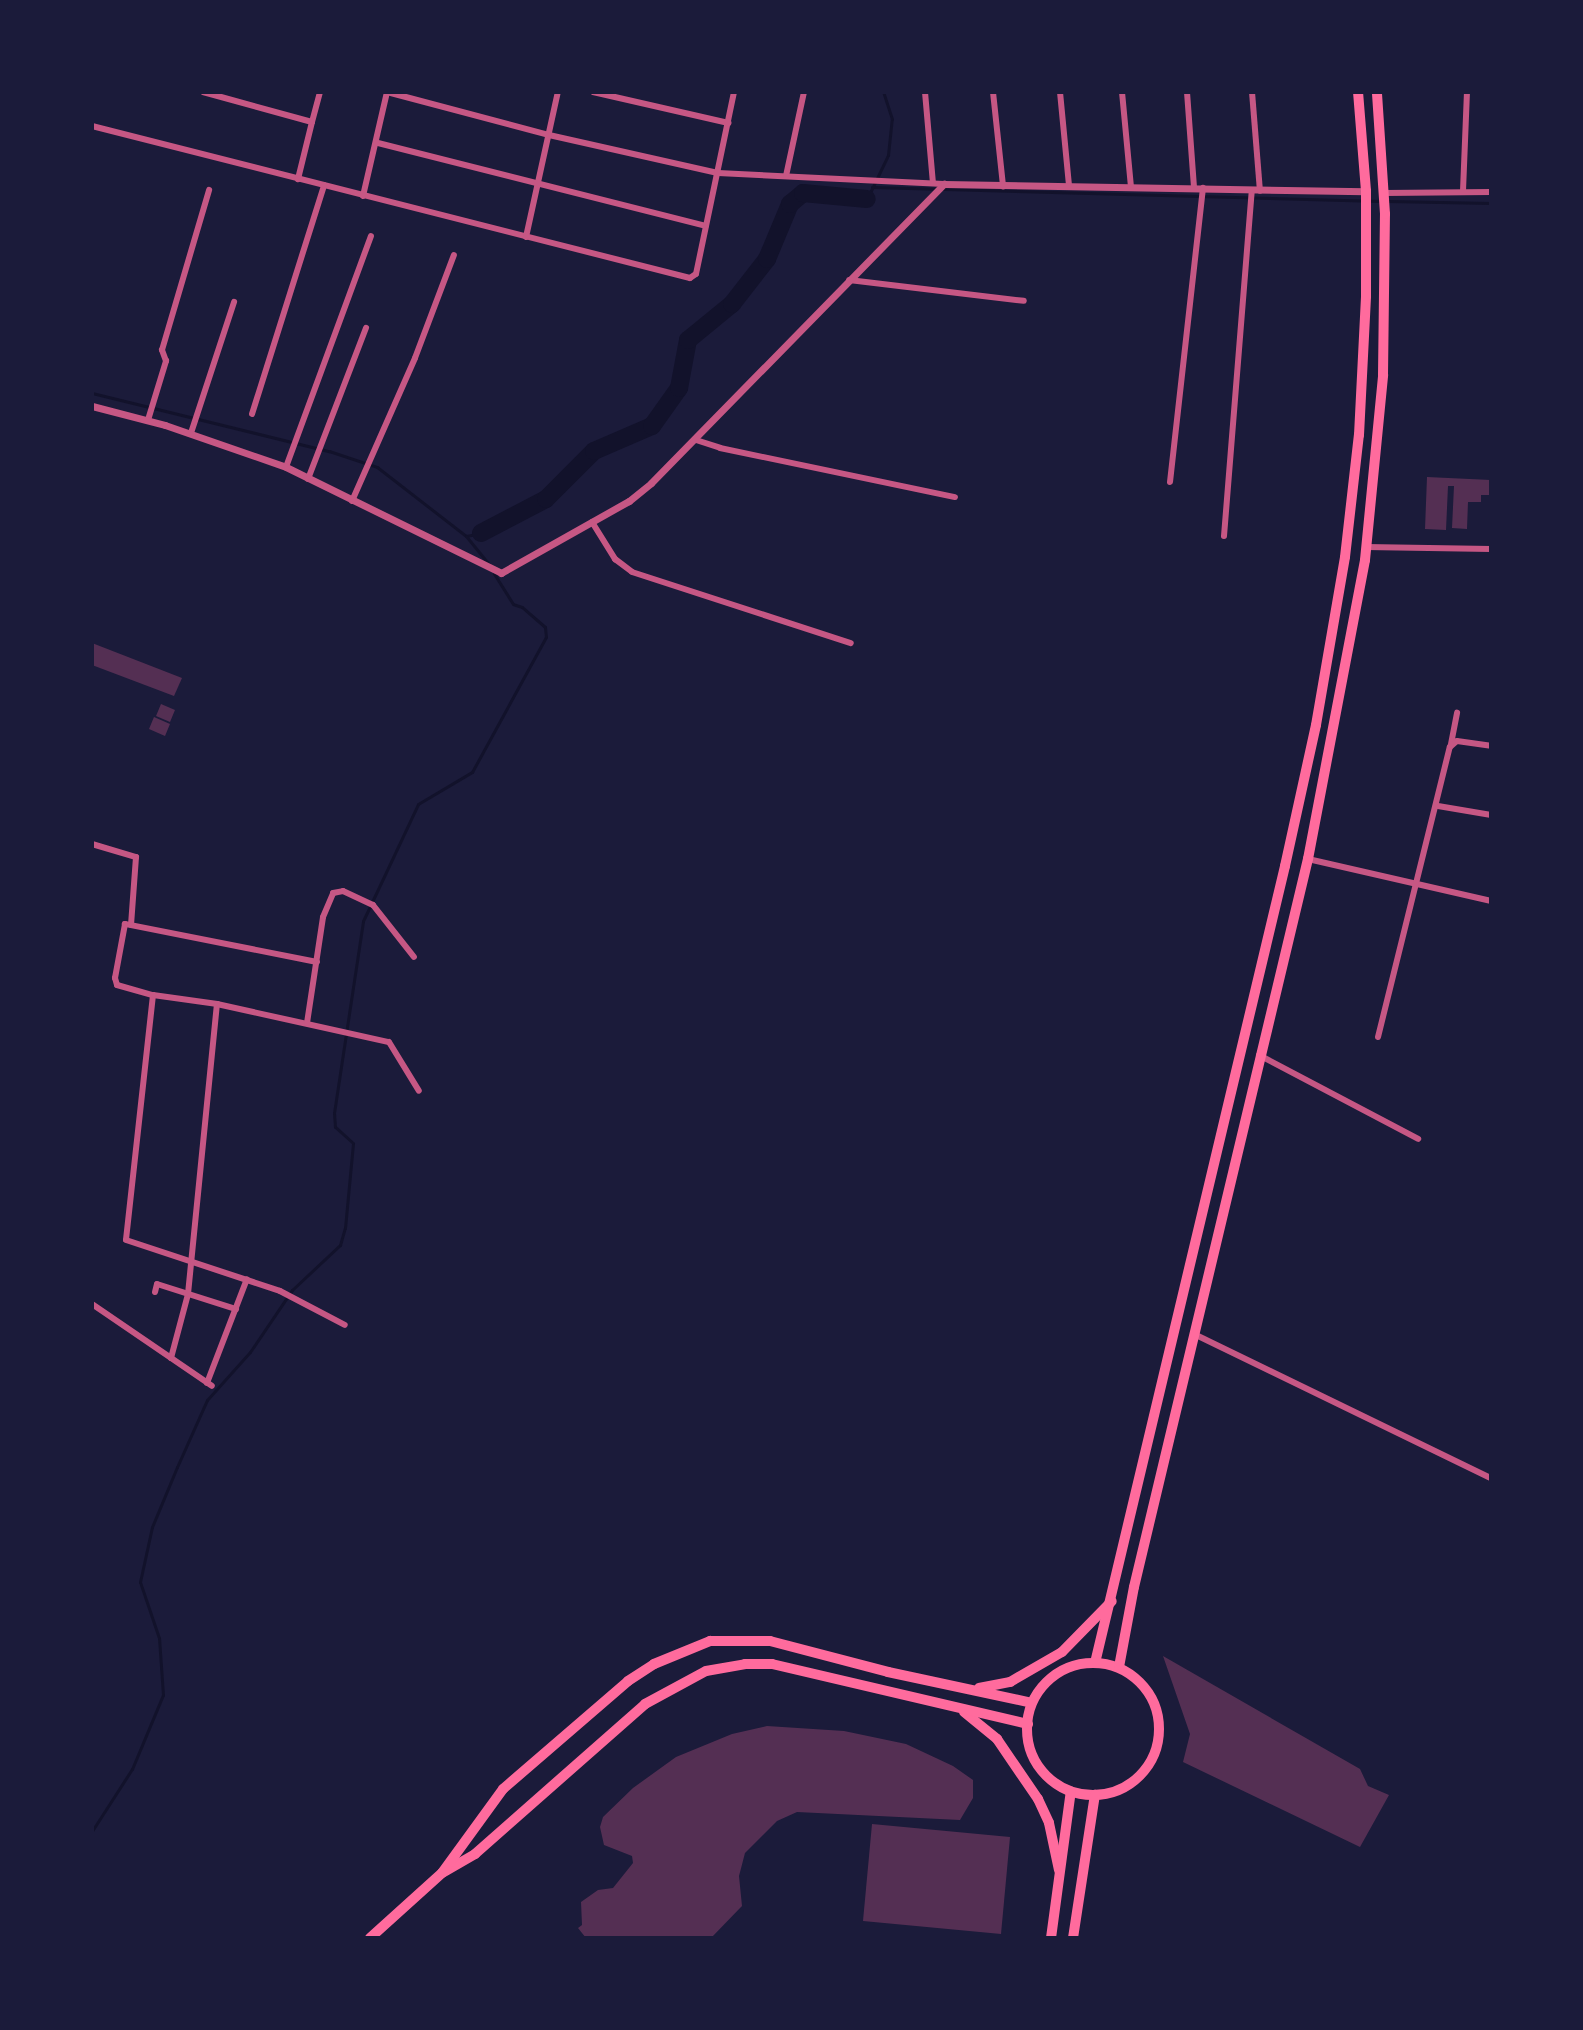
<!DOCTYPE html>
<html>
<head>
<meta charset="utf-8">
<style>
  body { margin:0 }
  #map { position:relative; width:1583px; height:2030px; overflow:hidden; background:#1b1b3a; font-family:"DM Sans",sans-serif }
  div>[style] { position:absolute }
  .stream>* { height:3px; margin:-1.5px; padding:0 1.5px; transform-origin:1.5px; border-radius:1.5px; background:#12122b }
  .river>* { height:18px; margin:-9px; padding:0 9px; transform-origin:9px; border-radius:9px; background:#12122b }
  .building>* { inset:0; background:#542f53 }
  .minor>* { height:6px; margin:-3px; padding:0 3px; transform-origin:3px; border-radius:3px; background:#c65784 }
  .tertiary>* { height:7px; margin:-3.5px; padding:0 3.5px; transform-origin:3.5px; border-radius:3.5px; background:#c65784 }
  .trunk>* { height:10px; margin:-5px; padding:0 5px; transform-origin:5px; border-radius:5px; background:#ff6b9d }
  .trunk>.ring { margin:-5px; padding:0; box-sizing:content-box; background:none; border:10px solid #ff6b9d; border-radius:50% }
  span { translate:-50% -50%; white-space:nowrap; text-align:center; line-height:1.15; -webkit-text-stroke:8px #1b1b3a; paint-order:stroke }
  .frame { position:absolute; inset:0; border:94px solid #1b1b3a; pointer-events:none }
</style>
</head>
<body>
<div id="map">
  <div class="stream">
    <div style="left:872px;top:187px;width:508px;rotate:1.58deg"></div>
    <div style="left:867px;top:199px;width:49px;rotate:-64.5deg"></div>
    <div style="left:888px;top:155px;width:36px;rotate:-84deg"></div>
    <div style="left:892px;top:119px;width:28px;rotate:-108deg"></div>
    <div style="left:1388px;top:201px;width:103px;rotate:1.1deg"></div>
    <div style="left:92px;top:393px;width:244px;rotate:13.8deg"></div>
    <div style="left:329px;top:451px;width:51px;rotate:18.4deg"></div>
    <div style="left:377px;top:467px;width:113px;rotate:37.8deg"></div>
    <div style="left:466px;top:536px;width:15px;rotate:-11deg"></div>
    <div style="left:466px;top:536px;width:38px;rotate:51deg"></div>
    <div style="left:92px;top:1831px;width:74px;rotate:-57.2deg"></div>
    <div style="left:132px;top:1769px;width:80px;rotate:-67.3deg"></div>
    <div style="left:163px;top:1695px;width:57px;rotate:-94deg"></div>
    <div style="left:159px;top:1638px;width:59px;rotate:-108.7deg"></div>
    <div style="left:140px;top:1582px;width:56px;rotate:-77.7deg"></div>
    <div style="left:152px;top:1527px;width:65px;rotate:-67.4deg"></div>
    <div style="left:177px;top:1467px;width:73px;rotate:-65.9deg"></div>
    <div style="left:207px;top:1400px;width:64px;rotate:-48.1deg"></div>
    <div style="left:250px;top:1352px;width:75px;rotate:-55.9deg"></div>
    <div style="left:292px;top:1290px;width:66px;rotate:-43.2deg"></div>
    <div style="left:340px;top:1245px;width:18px;rotate:-74deg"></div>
    <div style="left:345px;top:1228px;width:85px;rotate:-84.6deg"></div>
    <div style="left:353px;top:1143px;width:24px;rotate:-138deg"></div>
    <div style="left:335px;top:1127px;width:14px;rotate:-94deg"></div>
    <div style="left:334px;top:1113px;width:194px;rotate:-81.4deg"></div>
    <div style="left:363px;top:921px;width:129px;rotate:-64.8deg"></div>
    <div style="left:418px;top:804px;width:63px;rotate:-30.7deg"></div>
    <div style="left:472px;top:772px;width:154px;rotate:-61.3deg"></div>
    <div style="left:546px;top:637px;width:10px;rotate:-96deg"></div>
    <div style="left:545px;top:627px;width:30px;rotate:-139deg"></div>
    <div style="left:522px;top:607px;width:9px;rotate:-162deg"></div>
    <div style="left:513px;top:604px;width:36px;rotate:-122deg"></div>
  </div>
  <div class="river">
    <div style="left:481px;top:533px;width:73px;rotate:-27.6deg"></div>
    <div style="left:546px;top:499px;width:68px;rotate:-45deg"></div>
    <div style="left:594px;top:451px;width:63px;rotate:-23.3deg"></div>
    <div style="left:652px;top:426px;width:47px;rotate:-54.6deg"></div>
    <div style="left:679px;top:388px;width:49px;rotate:-79.4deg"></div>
    <div style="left:688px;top:340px;width:57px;rotate:-39.3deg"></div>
    <div style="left:732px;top:304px;width:57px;rotate:-52.1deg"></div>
    <div style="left:767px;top:259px;width:60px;rotate:-67.3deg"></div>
    <div style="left:790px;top:204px;width:17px;rotate:-40deg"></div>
    <div style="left:803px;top:193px;width:64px;rotate:5.4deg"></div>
  </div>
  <div class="building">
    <div style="clip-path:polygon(1427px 477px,1491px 480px,1491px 495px,1481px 495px,1481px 502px,1468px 502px,1467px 529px,1452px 528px,1454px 486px,1448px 486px,1446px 530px,1425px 529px)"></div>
    <div style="clip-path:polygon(92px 643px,182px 678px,174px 696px,92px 665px)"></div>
    <div style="clip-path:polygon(161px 704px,175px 710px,170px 722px,156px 716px)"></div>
    <div style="clip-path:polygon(154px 717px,170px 724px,165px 736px,149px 729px)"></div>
    <div style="clip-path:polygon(1163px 1656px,1360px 1769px,1368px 1786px,1389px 1795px,1360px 1847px,1183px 1762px,1190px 1734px)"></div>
    <div style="clip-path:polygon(767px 1726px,844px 1731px,906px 1744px,953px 1766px,973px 1780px,973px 1798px,960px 1820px,797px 1812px,777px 1821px,745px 1853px,739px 1876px,742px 1906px,711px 1938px,586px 1938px,578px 1928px,582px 1925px,581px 1902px,598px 1890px,613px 1888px,633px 1863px,632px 1856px,604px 1845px,600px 1827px,603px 1817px,633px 1788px,676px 1757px,732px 1734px)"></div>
    <div style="clip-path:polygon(872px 1824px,1010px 1837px,1001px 1934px,863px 1921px)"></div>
  </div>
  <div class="minor">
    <div style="left:203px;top:92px;width:113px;rotate:15.4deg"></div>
    <div style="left:312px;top:122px;width:59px;rotate:103.8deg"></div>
    <div style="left:387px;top:92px;width:168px;rotate:14.9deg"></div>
    <div style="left:549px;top:135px;width:173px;rotate:12.7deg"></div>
    <div style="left:718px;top:173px;width:226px;rotate:2.8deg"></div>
    <div style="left:593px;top:92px;width:139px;rotate:12.9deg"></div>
    <div style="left:925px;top:92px;width:91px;rotate:85deg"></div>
    <div style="left:993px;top:92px;width:95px;rotate:83.9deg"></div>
    <div style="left:1060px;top:92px;width:94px;rotate:84.5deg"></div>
    <div style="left:1122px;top:92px;width:96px;rotate:84.6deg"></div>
    <div style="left:1187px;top:92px;width:95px;rotate:85.8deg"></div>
    <div style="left:1252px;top:92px;width:99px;rotate:85.4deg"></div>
    <div style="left:312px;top:122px;width:31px;rotate:-75deg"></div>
    <div style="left:92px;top:126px;width:617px;rotate:14.26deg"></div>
    <div style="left:690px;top:278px;width:7px;rotate:-34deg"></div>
    <div style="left:696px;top:274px;width:186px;rotate:-78.2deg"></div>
    <div style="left:378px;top:143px;width:338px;rotate:14.2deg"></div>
    <div style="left:786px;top:176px;width:86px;rotate:-77.9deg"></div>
    <div style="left:1463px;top:191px;width:99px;rotate:-87.7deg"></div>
    <div style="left:1384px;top:193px;width:107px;rotate:-0.5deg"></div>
    <div style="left:363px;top:196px;width:107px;rotate:-77deg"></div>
    <div style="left:526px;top:237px;width:148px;rotate:-77.6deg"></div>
    <div style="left:849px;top:280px;width:176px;rotate:6.8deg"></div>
    <div style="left:252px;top:414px;width:240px;rotate:-72.5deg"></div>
    <div style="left:148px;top:420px;width:62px;rotate:-73deg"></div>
    <div style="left:166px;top:361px;width:12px;rotate:-110deg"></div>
    <div style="left:162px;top:350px;width:167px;rotate:-73.6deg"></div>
    <div style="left:191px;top:433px;width:138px;rotate:-71.8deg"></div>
    <div style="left:696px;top:440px;width:25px;rotate:18deg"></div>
    <div style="left:720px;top:448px;width:240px;rotate:11.8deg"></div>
    <div style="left:286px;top:467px;width:246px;rotate:-69.8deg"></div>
    <div style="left:308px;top:479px;width:162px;rotate:-69deg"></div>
    <div style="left:1170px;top:482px;width:296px;rotate:-83.6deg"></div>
    <div style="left:352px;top:501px;width:156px;rotate:-66.2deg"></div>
    <div style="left:415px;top:358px;width:110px;rotate:-69.3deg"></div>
    <div style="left:592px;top:522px;width:44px;rotate:58.1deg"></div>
    <div style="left:615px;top:559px;width:21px;rotate:37deg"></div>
    <div style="left:632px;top:572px;width:230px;rotate:18deg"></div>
    <div style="left:1224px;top:536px;width:346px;rotate:-85.4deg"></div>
    <div style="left:1366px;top:547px;width:125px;rotate:0.9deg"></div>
    <div style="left:1451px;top:744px;width:32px;rotate:-79deg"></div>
    <div style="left:1438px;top:806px;width:54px;rotate:9.6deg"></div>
    <div style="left:92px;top:844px;width:46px;rotate:16.5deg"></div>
    <div style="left:136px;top:857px;width:68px;rotate:94.2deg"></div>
    <div style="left:1308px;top:859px;width:188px;rotate:12.9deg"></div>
    <div style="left:317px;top:962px;width:196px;rotate:-168.8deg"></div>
    <div style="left:125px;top:924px;width:55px;rotate:100.5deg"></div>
    <div style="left:115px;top:978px;width:7px;rotate:74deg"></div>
    <div style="left:117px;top:985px;width:37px;rotate:16deg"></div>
    <div style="left:153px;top:995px;width:65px;rotate:8deg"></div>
    <div style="left:217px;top:1004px;width:176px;rotate:12.5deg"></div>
    <div style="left:389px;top:1042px;width:57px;rotate:58.5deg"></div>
    <div style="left:153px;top:995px;width:246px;rotate:96.3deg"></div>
    <div style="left:126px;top:1240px;width:162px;rotate:18.3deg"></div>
    <div style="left:280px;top:1291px;width:73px;rotate:27.6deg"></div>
    <div style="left:307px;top:1023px;width:107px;rotate:-81.4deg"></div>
    <div style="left:323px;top:917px;width:26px;rotate:-67deg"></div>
    <div style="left:333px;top:893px;width:10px;rotate:-11deg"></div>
    <div style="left:343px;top:891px;width:33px;rotate:25deg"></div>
    <div style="left:373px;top:905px;width:66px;rotate:51.7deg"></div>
    <div style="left:1378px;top:1037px;width:299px;rotate:-76.1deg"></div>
    <div style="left:1450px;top:747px;width:9px;rotate:-41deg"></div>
    <div style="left:1457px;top:741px;width:34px;rotate:8deg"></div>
    <div style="left:1259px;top:1055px;width:180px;rotate:27.8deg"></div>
    <div style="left:155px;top:1292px;width:8px;rotate:-76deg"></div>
    <div style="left:157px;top:1284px;width:83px;rotate:17.6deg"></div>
    <div style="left:92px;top:1304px;width:145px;rotate:34.3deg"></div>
    <div style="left:1196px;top:1335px;width:328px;rotate:25.9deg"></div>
    <div style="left:171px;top:1358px;width:66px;rotate:-75.1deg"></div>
    <div style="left:188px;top:1294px;width:291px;rotate:-84.3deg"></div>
    <div style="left:207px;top:1383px;width:111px;rotate:-69deg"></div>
  </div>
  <div class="tertiary">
    <div style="left:92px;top:406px;width:75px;rotate:14.6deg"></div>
    <div style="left:165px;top:425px;width:128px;rotate:19.1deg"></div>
    <div style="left:286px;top:467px;width:240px;rotate:26.2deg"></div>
    <div style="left:501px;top:573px;width:147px;rotate:-29.4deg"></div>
    <div style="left:629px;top:501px;width:28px;rotate:-39deg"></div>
    <div style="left:651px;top:483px;width:419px;rotate:-45.6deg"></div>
    <div style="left:944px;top:184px;width:421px;rotate:1deg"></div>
  </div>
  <div class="trunk">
    <div style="left:1095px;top:1663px;width:819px;rotate:-76.59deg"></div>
    <div style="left:1285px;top:866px;width:144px;rotate:-77.6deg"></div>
    <div style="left:1316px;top:725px;width:170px;rotate:-80.2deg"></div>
    <div style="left:1345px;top:557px;width:123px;rotate:-83.5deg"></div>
    <div style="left:1359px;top:435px;width:139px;rotate:-87.1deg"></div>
    <div style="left:1366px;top:296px;width:105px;rotate:-90deg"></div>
    <div style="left:1366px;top:191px;width:99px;rotate:-94.6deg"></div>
    <div class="ring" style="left:1027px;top:1663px;width:122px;height:122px"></div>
    <div style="left:1119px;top:1667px;width:81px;rotate:-79.4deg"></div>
    <div style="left:1134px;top:1587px;width:749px;rotate:-76.56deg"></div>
    <div style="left:1308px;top:859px;width:304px;rotate:-79.2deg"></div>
    <div style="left:1365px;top:560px;width:186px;rotate:-84.4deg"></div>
    <div style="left:1383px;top:375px;width:161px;rotate:-89.3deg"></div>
    <div style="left:1385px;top:214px;width:122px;rotate:-93.8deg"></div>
    <div style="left:979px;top:1688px;width:32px;rotate:-11deg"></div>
    <div style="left:1010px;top:1682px;width:60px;rotate:-30deg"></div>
    <div style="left:1062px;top:1652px;width:71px;rotate:-45.6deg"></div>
    <div style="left:964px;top:1712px;width:43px;rotate:39.3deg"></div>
    <div style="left:997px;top:1739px;width:73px;rotate:55.7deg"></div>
    <div style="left:1038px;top:1799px;width:26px;rotate:65deg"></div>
    <div style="left:1049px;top:1823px;width:48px;rotate:78deg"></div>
    <div style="left:444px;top:1872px;width:36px;rotate:-30deg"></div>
    <div style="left:475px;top:1854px;width:227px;rotate:-41.4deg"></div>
    <div style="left:645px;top:1704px;width:69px;rotate:-28.4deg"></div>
    <div style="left:706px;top:1671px;width:40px;rotate:-10deg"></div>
    <div style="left:745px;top:1664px;width:27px"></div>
    <div style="left:772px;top:1664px;width:263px;rotate:13.2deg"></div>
    <div style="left:370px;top:1938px;width:97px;rotate:-42.1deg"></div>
    <div style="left:442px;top:1873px;width:104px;rotate:-54deg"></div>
    <div style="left:503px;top:1789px;width:165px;rotate:-40.8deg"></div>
    <div style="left:628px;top:1681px;width:31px;rotate:-33deg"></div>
    <div style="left:654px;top:1664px;width:61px;rotate:-22.3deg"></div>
    <div style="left:710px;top:1641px;width:60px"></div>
    <div style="left:770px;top:1641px;width:122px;rotate:14.7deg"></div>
    <div style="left:888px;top:1672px;width:147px;rotate:12.1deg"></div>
    <div style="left:1051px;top:1938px;width:148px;rotate:-82.3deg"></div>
    <div style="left:1073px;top:1938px;width:145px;rotate:-81.3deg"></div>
  </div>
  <div class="frame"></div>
</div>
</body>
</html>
